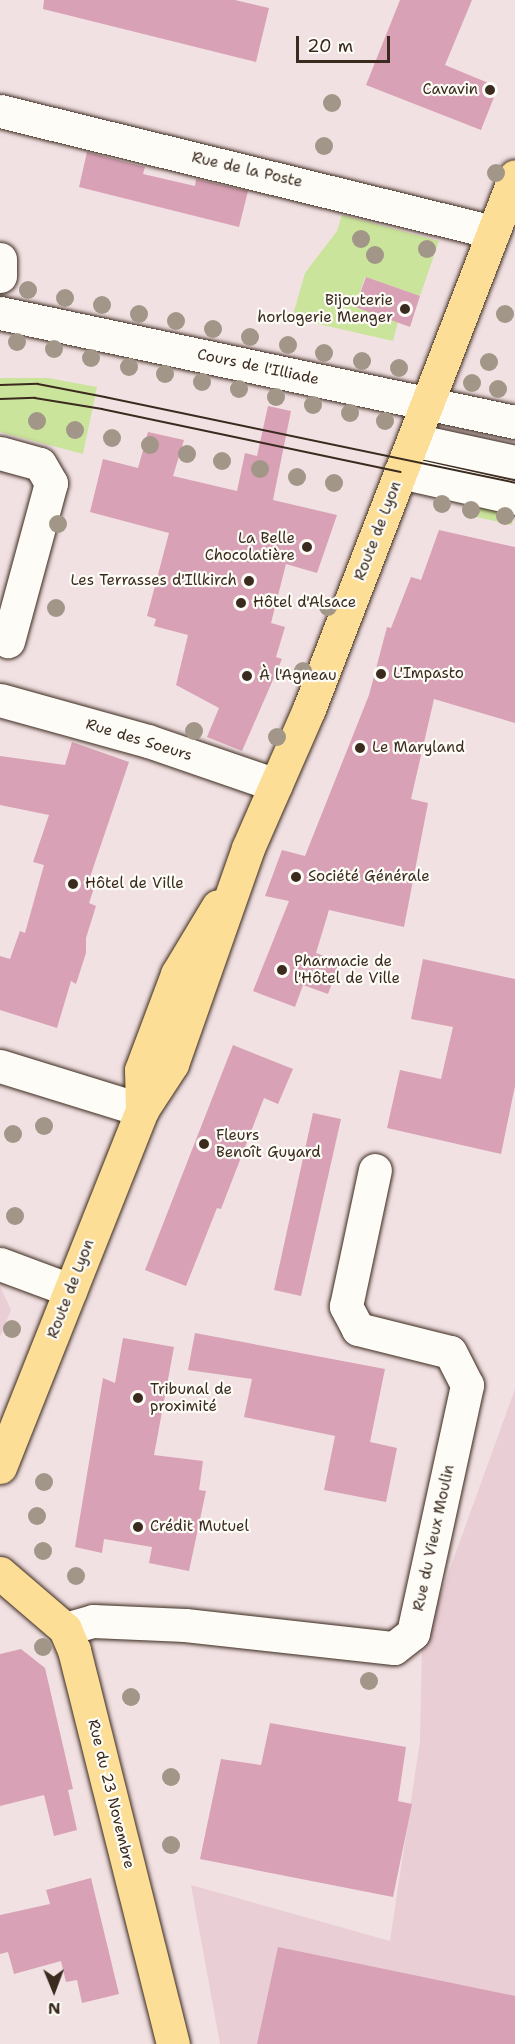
<!DOCTYPE html>
<html>
<head>
<meta charset="utf-8">
<style>
  body { margin:0 }
  #map { position:relative; width:515px; height:2044px; overflow:hidden; background:#f2e1e3; font-family:"Shantell Sans",sans-serif }
  div>[style] { position:absolute }
  .built>* { inset:0; background:#eaced5 }
  .green>* { inset:0; background:#cbe49b }
  .building>* { inset:0; background:#d8a1b5 }
  .roads { filter:drop-shadow(0 0 2px #3b2a1e) drop-shadow(0 0 2px #3b2a1e) }
  .minor>* { height:33px; margin:-16.5px; padding:0 16.5px; transform-origin:16.5px; border-radius:16.5px; background:#fdfcf7 }
  .major>* { height:33px; margin:-16.5px; padding:0 16.5px; transform-origin:16.5px; border-radius:16.5px; background:#fdde96 }
  .tram>* { height:1.5px; margin:-0.75px; padding:0 0.75px; transform-origin:0.75px; border-radius:0.75px; background:#3b2a1e }
  .trees>* { width:18px; height:18px; margin:-9px; border-radius:50%; background:#a19688 }
  .dots>* { width:16px; height:16px; translate:-50% -50%; box-sizing:border-box; border:3px solid #fdfcf7; border-radius:50% }
  span { translate:-50% -50%; white-space:nowrap; text-align:center; line-height:1.15; -webkit-text-stroke:4.5px #fdfcf7; paint-order:stroke }
  .poi-label { font-size:15px; color:#3b2a1e }
  .right { translate:-100% -50%; text-align:right }
  .left { translate:0 -50%; text-align:left }
  .street-label { font-size:15px; color:#3b2a1e }
  .north { position:absolute; left:24px; top:1960px; width:60px; height:60px; -webkit-text-stroke:4px #fdfcf7; paint-order:stroke; rotate:179deg; font-size:16px; font-weight:700; line-height:24px; text-align:center; color:#3b2a1e }
  .north::after { content:''; display:block; margin:auto; width:21px; height:27px; background:#3b2a1e; clip-path:polygon(50% 0,100% 100%,50% 72%,0 100%) }
  .scale { position:absolute; left:296px; top:36px; width:94px; height:27px; box-sizing:border-box; border:3px solid #3b2a1e; border-top:0; padding-left:8px; font-size:18px; line-height:21px; white-space:nowrap; color:#3b2a1e; -webkit-text-stroke:4px #fdfcf7; paint-order:stroke }
</style>
</head>
<body>
<div id="map">
  <div class="built">
    <div style="clip-path:polygon(0 1286px,11px 1310px,0 1337px)"></div>
    <div style="clip-path:polygon(515px 1389px,515px 2044px,220px 2044px,191px 1885px,390px 1941px,420px 1741px,422px 1646px)"></div>
  </div>
  <div class="green">
    <div style="clip-path:polygon(342px 215px,439px 241px,420px 296px,365px 277px,355px 307px,398px 322px,393px 341px,292px 318px,305px 273px,337px 231px)"></div>
    <div style="clip-path:polygon(0 378px,48px 378px,97px 387px,83px 454px,0 432px)"></div>
    <div style="clip-path:polygon(467px 496px,515px 511px,512px 525px,463px 514px)"></div>
  </div>
  <div class="building">
    <div style="clip-path:polygon(44px 0,235px 0,269px 8px,256px 62px,43px 9px)"></div>
    <div style="clip-path:polygon(400px 0,472px 0,445px 65px,498px 87px,481px 130px,366px 85px)"></div>
    <div style="clip-path:polygon(87px 152px,145px 167px,143px 174px,195px 186px,196px 179px,248px 191px,239px 227px,79px 187px)"></div>
    <div style="clip-path:polygon(366px 277px,420px 296px,410px 327px,355px 307px)"></div>
    <div style="clip-path:polygon(268px 406px,291px 411px,273px 500px,337px 515px,317px 573px,286px 564px,271px 623px,285px 627px,276px 657px,282px 659px,242px 751px,207px 737px,219px 708px,176px 685px,188px 635px,154px 626px,156px 619px,147px 616px,169px 533px,90px 512px,103px 459px,138px 468px,148px 432px,184px 440px,173px 476px,237px 491px,245px 453px,257px 456px)"></div>
    <div style="clip-path:polygon(439px 530px,515px 547px,515px 723px,434px 699px,411px 799px,428px 803px,404px 927px,329px 910px,316px 953px,340px 962px,328px 994px,303px 985px,295px 1007px,253px 991px,289px 901px,265px 896px,282px 850px,305px 856px,369px 695px,387px 627px,391px 628px,411px 577px,421px 580px)"></div>
    <div style="clip-path:polygon(72px 742px,129px 762px,89px 880px,96px 882px,89px 903px,96px 906px,86px 938px,86px 953px,76px 984px,71px 981px,57px 1028px,0 1010px,0 956px,10px 959px,20px 931px,25px 933px,44px 865px,33px 862px,49px 815px,0 805px,0 756px,65px 765px)"></div>
    <div style="clip-path:polygon(423px 959px,515px 979px,515px 1086px,501px 1154px,387px 1128px,400px 1070px,441px 1079px,453px 1027px,411px 1019px)"></div>
    <div style="clip-path:polygon(233px 1045px,293px 1069px,278px 1104px,264px 1098px,221px 1209px,217px 1208px,186px 1286px,145px 1270px)"></div>
    <div style="clip-path:polygon(313px 1113px,341px 1119px,301px 1296px,274px 1290px)"></div>
    <div style="clip-path:polygon(195px 1333px,385px 1369px,370px 1442px,397px 1448px,386px 1502px,324px 1490px,335px 1436px,244px 1417px,252px 1379px,188px 1370px)"></div>
    <div style="clip-path:polygon(123px 1338px,174px 1347px,154px 1455px,203px 1461px,199px 1490px,206px 1491px,189px 1571px,149px 1563px,152px 1547px,104px 1539px,102px 1553px,75px 1547px,103px 1378px,115px 1383px)"></div>
    <div style="clip-path:polygon(21px 1649px,45px 1668px,73px 1789px,68px 1790px,77px 1830px,54px 1836px,44px 1795px,0 1806px,0 1654px)"></div>
    <div style="clip-path:polygon(270px 1723px,406px 1747px,398px 1801px,412px 1804px,393px 1897px,200px 1859px,221px 1759px,261px 1765px)"></div>
    <div style="clip-path:polygon(91px 1878px,119px 1994px,82px 2003px,77px 1980px,66px 1982px,61px 1961px,14px 1974px,8px 1952px,0 1954px,0 1915px,50px 1904px,46px 1890px)"></div>
    <div style="clip-path:polygon(278px 1947px,515px 1996px,515px 2044px,257px 2044px)"></div>
  </div>
  <div class="roads">
    <div class="minor">
      <div style="left:0;top:111px;width:508px;rotate:13.79deg"></div>
      <div style="left:0;top:259px;width:17px;rotate:90deg"></div>
      <div style="left:0;top:313px;width:526px;rotate:11.95deg"></div>
      <div style="left:413px;top:440px;width:104px;rotate:12.2deg"></div>
      <div style="left:0;top:453px;width:41px;rotate:15.4deg"></div>
      <div style="left:40px;top:464px;width:22px;rotate:60deg"></div>
      <div style="left:51px;top:483px;width:164px;rotate:105.2deg"></div>
      <div style="left:400px;top:472px;width:118px;rotate:12.7deg"></div>
      <div style="left:0;top:700px;width:154px;rotate:15.5deg"></div>
      <div style="left:148px;top:741px;width:135px;rotate:19deg"></div>
      <div style="left:0;top:1066px;width:149px;rotate:17.2deg"></div>
      <div style="left:0;top:1264px;width:75px;rotate:20.4deg"></div>
      <div style="left:65px;top:1629px;width:29px;rotate:-16deg"></div>
      <div style="left:93px;top:1621px;width:92px;rotate:2.5deg"></div>
      <div style="left:185px;top:1625px;width:210px;rotate:6.3deg"></div>
      <div style="left:394px;top:1648px;width:24px;rotate:-38deg"></div>
      <div style="left:413px;top:1633px;width:254px;rotate:-77.7deg"></div>
      <div style="left:467px;top:1385px;width:37px;rotate:-117deg"></div>
      <div style="left:450px;top:1352px;width:95px;rotate:-166deg"></div>
      <div style="left:358px;top:1329px;width:26px;rotate:-118deg"></div>
      <div style="left:346px;top:1306px;width:139px;rotate:-78deg"></div>
    </div>
    <div class="major">
      <div style="left:142px;top:1110px;width:40px;rotate:-91.4deg"></div>
      <div style="left:141px;top:1070px;width:103px;rotate:-69.4deg"></div>
      <div style="left:177px;top:974px;width:79px;rotate:-58.9deg"></div>
      <div style="left:0;top:1467px;width:384px;rotate:-68.3deg"></div>
      <div style="left:142px;top:1110px;width:55px;rotate:-56.9deg"></div>
      <div style="left:172px;top:1064px;width:229px;rotate:-70.6deg"></div>
      <div style="left:248px;top:848px;width:152px;rotate:-66.3deg"></div>
      <div style="left:309px;top:709px;width:571px;rotate:-68.87deg"></div>
      <div style="left:0;top:1573px;width:86px;rotate:40.7deg"></div>
      <div style="left:65px;top:1629px;width:23px;rotate:67deg"></div>
      <div style="left:74px;top:1650px;width:406px;rotate:75.9deg"></div>
    </div>
  </div>
  <div class="tram">
    <div style="left:0;top:385px;width:38px;rotate:-2deg"></div>
    <div style="left:38px;top:384px;width:68px;rotate:11deg"></div>
    <div style="left:105px;top:397px;width:419px;rotate:11.8deg"></div>
    <div style="left:0;top:399px;width:35px;rotate:-2deg"></div>
    <div style="left:35px;top:398px;width:68px;rotate:9.3deg"></div>
    <div style="left:102px;top:409px;width:305px;rotate:11.9deg"></div>
  </div>
  <div class="trees">
    <div style="left:332px;top:103px"></div>
    <div style="left:324px;top:146px"></div>
    <div style="left:496px;top:173px"></div>
    <div style="left:361px;top:239px"></div>
    <div style="left:427px;top:249px"></div>
    <div style="left:375px;top:255px"></div>
    <div style="left:28px;top:290px"></div>
    <div style="left:65px;top:298px"></div>
    <div style="left:102px;top:305px"></div>
    <div style="left:139px;top:314px"></div>
    <div style="left:505px;top:314px"></div>
    <div style="left:176px;top:321px"></div>
    <div style="left:213px;top:329px"></div>
    <div style="left:250px;top:337px"></div>
    <div style="left:17px;top:342px"></div>
    <div style="left:288px;top:345px"></div>
    <div style="left:54px;top:349px"></div>
    <div style="left:324px;top:353px"></div>
    <div style="left:91px;top:358px"></div>
    <div style="left:362px;top:361px"></div>
    <div style="left:489px;top:362px"></div>
    <div style="left:129px;top:367px"></div>
    <div style="left:399px;top:368px"></div>
    <div style="left:165px;top:374px"></div>
    <div style="left:202px;top:382px"></div>
    <div style="left:472px;top:383px"></div>
    <div style="left:239px;top:389px"></div>
    <div style="left:498px;top:389px"></div>
    <div style="left:276px;top:397px"></div>
    <div style="left:313px;top:405px"></div>
    <div style="left:350px;top:413px"></div>
    <div style="left:37px;top:421px"></div>
    <div style="left:385px;top:421px"></div>
    <div style="left:75px;top:430px"></div>
    <div style="left:112px;top:438px"></div>
    <div style="left:150px;top:445px"></div>
    <div style="left:187px;top:454px"></div>
    <div style="left:222px;top:461px"></div>
    <div style="left:260px;top:469px"></div>
    <div style="left:297px;top:477px"></div>
    <div style="left:334px;top:483px"></div>
    <div style="left:442px;top:504px"></div>
    <div style="left:471px;top:510px"></div>
    <div style="left:505px;top:516px"></div>
    <div style="left:58px;top:524px"></div>
    <div style="left:328px;top:607px"></div>
    <div style="left:56px;top:608px"></div>
    <div style="left:303px;top:671px"></div>
    <div style="left:194px;top:731px"></div>
    <div style="left:277px;top:737px"></div>
    <div style="left:44px;top:1126px"></div>
    <div style="left:13px;top:1134px"></div>
    <div style="left:15px;top:1216px"></div>
    <div style="left:12px;top:1329px"></div>
    <div style="left:44px;top:1482px"></div>
    <div style="left:37px;top:1516px"></div>
    <div style="left:43px;top:1551px"></div>
    <div style="left:76px;top:1576px"></div>
    <div style="left:43px;top:1647px"></div>
    <div style="left:369px;top:1681px"></div>
    <div style="left:131px;top:1697px"></div>
    <div style="left:171px;top:1777px"></div>
    <div style="left:171px;top:1845px"></div>
  </div>
  <div class="dots">
    <div style="left:490px;top:90px;background:#3b2a1e"></div>
    <div style="left:405px;top:309px;background:#3b2a1e"></div>
    <div style="left:307px;top:547px;background:#3b2a1e"></div>
    <div style="left:249px;top:581px;background:#3b2a1e"></div>
    <div style="left:241px;top:603px;background:#3b2a1e"></div>
    <div style="left:381px;top:674px;background:#3b2a1e"></div>
    <div style="left:247px;top:676px;background:#3b2a1e"></div>
    <div style="left:360px;top:748px;background:#3b2a1e"></div>
    <div style="left:296px;top:877px;background:#3b2a1e"></div>
    <div style="left:73px;top:884px;background:#3b2a1e"></div>
    <div style="left:282px;top:970px;background:#3b2a1e"></div>
    <div style="left:204px;top:1144px;background:#3b2a1e"></div>
    <div style="left:138px;top:1398px;background:#3b2a1e"></div>
    <div style="left:138px;top:1527px;background:#3b2a1e"></div>
  </div>
  <div class="poi-label">
    <span class="right" style="left:478px;top:90px">Cavavin</span>
    <span class="right" style="left:393px;top:309px">Bijouterie<br>horlogerie Menger</span>
    <span class="right" style="left:295px;top:547px">La Belle<br>Chocolatière</span>
    <span class="right" style="left:237px;top:581px">Les Terrasses d'Illkirch</span>
    <span class="left" style="left:253px;top:603px">Hôtel d'Alsace</span>
    <span class="left" style="left:393px;top:674px">L'Impasto</span>
    <span class="left" style="left:259px;top:676px">À l'Agneau</span>
    <span class="left" style="left:372px;top:748px">Le Maryland</span>
    <span class="left" style="left:308px;top:877px">Société Générale</span>
    <span class="left" style="left:85px;top:884px">Hôtel de Ville</span>
    <span class="left" style="left:294px;top:970px">Pharmacie de<br>l'Hôtel de Ville</span>
    <span class="left" style="left:216px;top:1144px">Fleurs<br>Benoît Guyard</span>
    <span class="left" style="left:150px;top:1398px">Tribunal de<br>proximité</span>
    <span class="left" style="left:150px;top:1527px">Crédit Mutuel</span>
  </div>
  <div class="street-label">
    <span style="left:247px;top:170px;rotate:13deg">Rue de la Poste</span>
    <span style="left:258px;top:367px;rotate:12deg">Cours de l'Illiade</span>
    <span style="left:378px;top:531px;rotate:-69deg">Route de Lyon</span>
    <span style="left:139px;top:740px;rotate:17deg">Rue des Soeurs</span>
    <span style="left:71px;top:1289px;rotate:-69deg">Route de Lyon</span>
    <span style="left:434px;top:1538px;rotate:-78deg">Rue du Vieux Moulin</span>
    <span style="left:111px;top:1794px;rotate:76deg">Rue du 23 Novembre</span>
  </div>
  <div class="north">N</div>
  <div class="scale">20 m</div>
</div>
</body>
</html>
